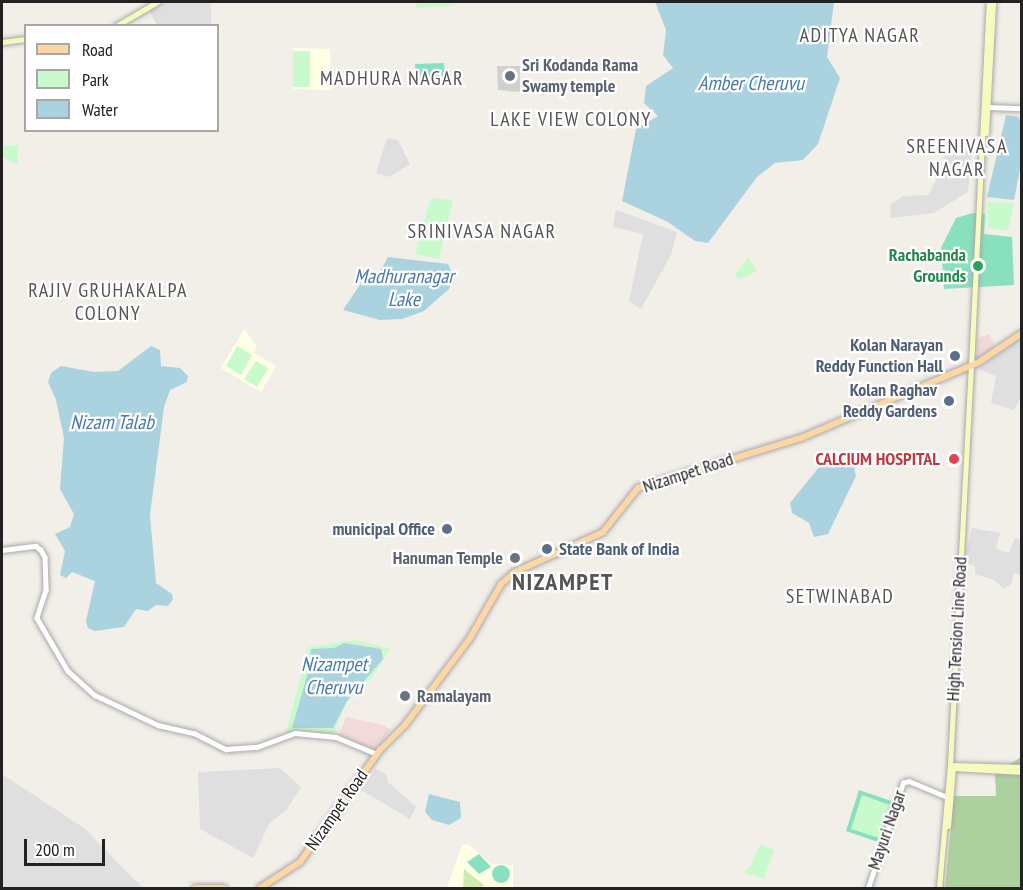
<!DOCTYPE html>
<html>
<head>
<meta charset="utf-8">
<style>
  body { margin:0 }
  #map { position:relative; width:1023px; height:890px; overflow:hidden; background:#f2efe9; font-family:"PT Sans Narrow",sans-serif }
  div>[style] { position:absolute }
  .residential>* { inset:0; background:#e0dfdf }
  .commercial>* { inset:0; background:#f2dad9 }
  .education>* { inset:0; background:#ffffe5 }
  .religious>* { inset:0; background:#d0d0d0 }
  .grass>* { inset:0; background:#cdebb0 }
  .forest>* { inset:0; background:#add19e }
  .park>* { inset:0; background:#c8facc }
  .pitch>* { inset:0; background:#88e0be }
  .round { border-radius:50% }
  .water>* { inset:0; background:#aad3df }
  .roads { filter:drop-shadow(0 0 2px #a9a9a9) drop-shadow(0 0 2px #a9a9a9) }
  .tertiary>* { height:4.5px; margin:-2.25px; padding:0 2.25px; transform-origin:2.25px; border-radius:2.25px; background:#fff }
  .secondary>* { height:5px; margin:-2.5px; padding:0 2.5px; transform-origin:2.5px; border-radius:2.5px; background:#f7fabf }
  .primary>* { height:6px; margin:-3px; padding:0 3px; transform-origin:3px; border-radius:3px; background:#fcd6a4 }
  .dots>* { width:16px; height:16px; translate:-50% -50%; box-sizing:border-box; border:3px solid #fff; border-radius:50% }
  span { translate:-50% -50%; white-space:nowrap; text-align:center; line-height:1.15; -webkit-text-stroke:4.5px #fff; paint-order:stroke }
  .worship-label { font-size:18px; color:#5b616d; font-weight:700 }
  .left { translate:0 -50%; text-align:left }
  .right { translate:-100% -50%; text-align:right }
  .leisure-label { font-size:18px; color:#27864d; font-weight:700 }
  .service-label { font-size:18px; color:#4e5e75; font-weight:700 }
  .health-label { font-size:18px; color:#be3a42; font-weight:700 }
  .street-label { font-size:18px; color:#222 }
  .neighbourhood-label { font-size:20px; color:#555; letter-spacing:1.5px }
  .water-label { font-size:20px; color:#4a7aab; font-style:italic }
  .district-label { font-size:24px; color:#555; font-weight:700; letter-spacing:1.5px }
  .frame { position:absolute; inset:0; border:3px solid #222; pointer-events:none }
  .legend { position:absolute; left:24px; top:24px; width:195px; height:108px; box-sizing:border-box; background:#fff; border:2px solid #a7a7a7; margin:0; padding:8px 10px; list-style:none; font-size:18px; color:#222 }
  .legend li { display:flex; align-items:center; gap:12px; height:30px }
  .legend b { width:30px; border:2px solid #a7a7a7 }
  .scale { position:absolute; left:24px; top:839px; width:81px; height:27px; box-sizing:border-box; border:3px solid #222; border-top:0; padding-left:8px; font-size:18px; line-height:21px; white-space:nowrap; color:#222; -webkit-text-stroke:4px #fff; paint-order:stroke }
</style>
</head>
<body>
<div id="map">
  <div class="residential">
    <div style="clip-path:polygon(157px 2px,211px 2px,211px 25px,157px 25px,147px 7px)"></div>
    <div style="clip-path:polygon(387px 138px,398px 140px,410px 164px,389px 177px,376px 173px)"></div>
    <div style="clip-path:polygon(972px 148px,968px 192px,934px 213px,890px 218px,891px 204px,903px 196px,929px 195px,937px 177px,945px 172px,944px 155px,966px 153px,967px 149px)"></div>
    <div style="clip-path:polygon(616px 210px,677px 232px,671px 255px,641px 309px,629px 301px,643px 234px,613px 227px)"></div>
    <div style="clip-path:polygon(1021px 337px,1021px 397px,1014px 410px,991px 403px,996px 376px,978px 369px)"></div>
    <div style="clip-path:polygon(972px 528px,1000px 533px,996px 549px,1009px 553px,1015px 538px,1021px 540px,1021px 575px,1014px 573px,1011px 585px,1003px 588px,994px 580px,975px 574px,975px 566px,964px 563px)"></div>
    <div style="clip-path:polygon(280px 768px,301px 787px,287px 809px,269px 824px,253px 858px,200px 829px,198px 772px)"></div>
    <div style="clip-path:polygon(375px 769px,386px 774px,388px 782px,416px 807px,410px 819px,361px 790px)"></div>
    <div style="clip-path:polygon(2px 774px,84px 828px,143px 888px,2px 888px)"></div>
  </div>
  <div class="commercial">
    <div style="clip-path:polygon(989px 334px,995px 346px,977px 360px,977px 338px)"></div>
    <div style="clip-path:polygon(346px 717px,383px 725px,391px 730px,373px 751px,339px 735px)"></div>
  </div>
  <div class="education">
    <div style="clip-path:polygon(293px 48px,330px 49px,331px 90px,293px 89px)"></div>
    <div style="clip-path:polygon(244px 329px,257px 346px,254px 353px,276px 366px,261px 392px,221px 368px)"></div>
    <div style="clip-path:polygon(468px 844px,492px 864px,513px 865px,513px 888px,447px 888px,462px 845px)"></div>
  </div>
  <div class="religious">
    <div style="clip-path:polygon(497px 66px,520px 66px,520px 92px,498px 90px)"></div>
  </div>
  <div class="grass">
    <div style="clip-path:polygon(464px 869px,484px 885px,481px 888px,463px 888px)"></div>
  </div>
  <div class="forest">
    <div style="clip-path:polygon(1021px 757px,1021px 888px,945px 888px,954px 796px,996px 796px,995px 774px)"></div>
  </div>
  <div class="park">
    <div style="clip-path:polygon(416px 2px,455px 2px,455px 6px,416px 8px)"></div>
    <div style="clip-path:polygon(293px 51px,310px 51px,310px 87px,293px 87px)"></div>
    <div style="clip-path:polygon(18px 145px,18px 165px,2px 157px,2px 146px)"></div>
    <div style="clip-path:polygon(431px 198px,453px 200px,439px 259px,415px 254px)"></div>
    <div style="clip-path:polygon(988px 202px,1014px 203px,1008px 231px,988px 228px)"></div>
    <div style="clip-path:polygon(748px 257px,757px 271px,738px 280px,735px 274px)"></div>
    <div style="clip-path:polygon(237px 346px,252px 355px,241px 375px,226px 366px)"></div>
    <div style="clip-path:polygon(256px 361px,268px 368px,257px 387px,244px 379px)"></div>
    <div style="clip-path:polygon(356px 640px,390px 649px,373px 676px,348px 700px,334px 733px,286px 732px,309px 647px)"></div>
    <div style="clip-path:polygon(859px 790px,894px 802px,881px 843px,846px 831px)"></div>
    <div style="clip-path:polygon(760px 845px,774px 850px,764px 879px,742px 872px,750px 867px)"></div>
  </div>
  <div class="pitch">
    <div style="clip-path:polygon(444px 63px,445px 79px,416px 80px,415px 64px)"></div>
    <div style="clip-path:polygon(973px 213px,985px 214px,984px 234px,1012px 237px,1014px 285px,944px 289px,941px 248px,956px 218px)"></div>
    <div style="clip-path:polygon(evenodd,859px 790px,894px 802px,881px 843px,846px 831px,859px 790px,862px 795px,890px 805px,879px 838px,851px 829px,862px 795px)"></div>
    <div style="clip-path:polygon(479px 854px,491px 867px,479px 874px,467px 862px)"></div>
    <div class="round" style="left:492px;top:865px;width:18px;height:18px"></div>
  </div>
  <div class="water">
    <div style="clip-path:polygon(655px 2px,834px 2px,827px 57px,840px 78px,818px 144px,803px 160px,775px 163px,757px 177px,708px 243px,695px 241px,668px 222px,622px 201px,636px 129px,658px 116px,644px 103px,646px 86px,673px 68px,663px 55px,666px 30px)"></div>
    <div style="clip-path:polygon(1006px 115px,1019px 117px,1021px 127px,1021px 164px,1014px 200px,987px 197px)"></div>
    <div style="clip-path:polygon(388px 257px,448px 264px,453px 275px,449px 289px,424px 311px,402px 319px,380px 320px,343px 310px,361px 283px,377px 277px)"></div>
    <div style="clip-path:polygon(151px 346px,160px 350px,161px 366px,180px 368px,188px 376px,187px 382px,170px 390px,164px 407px,150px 515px,156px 583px,172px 594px,173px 599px,168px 606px,156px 605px,148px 611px,136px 609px,124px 627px,95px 631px,88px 628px,86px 621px,95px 581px,72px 572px,66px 578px,60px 575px,65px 551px,55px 534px,70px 527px,74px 514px,60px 489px,64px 438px,56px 400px,48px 382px,51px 373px,61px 366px,94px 372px,118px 371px)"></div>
    <div style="clip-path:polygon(837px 457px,854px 467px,856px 476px,828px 534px,814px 537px,809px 523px,792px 513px,790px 503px,824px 461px)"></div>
    <div style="clip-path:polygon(344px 643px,381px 649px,383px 659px,347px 701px,333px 728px,292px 728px,309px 669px,311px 649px,334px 648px)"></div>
    <div style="clip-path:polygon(429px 794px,460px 802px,461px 818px,449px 825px,432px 820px,425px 812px)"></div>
  </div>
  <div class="roads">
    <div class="tertiary">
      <div style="left:988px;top:107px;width:34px;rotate:2deg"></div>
      <div style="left:2px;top:550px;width:34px;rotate:-7deg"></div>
      <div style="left:36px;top:546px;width:6px;rotate:39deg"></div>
      <div style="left:41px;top:550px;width:8px;rotate:60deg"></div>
      <div style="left:45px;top:557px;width:33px;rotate:88deg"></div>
      <div style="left:46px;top:590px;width:29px;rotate:108deg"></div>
      <div style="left:37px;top:618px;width:61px;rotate:59.7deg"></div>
      <div style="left:68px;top:671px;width:36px;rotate:42deg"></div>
      <div style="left:95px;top:695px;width:70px;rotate:25.5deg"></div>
      <div style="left:158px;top:725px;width:37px;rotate:13deg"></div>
      <div style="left:194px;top:733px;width:36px;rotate:27deg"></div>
      <div style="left:226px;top:749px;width:31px;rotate:-4deg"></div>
      <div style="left:257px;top:747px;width:40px;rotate:-20.2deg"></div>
      <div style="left:295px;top:733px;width:41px;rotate:5.6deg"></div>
      <div style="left:336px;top:737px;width:44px;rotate:22.5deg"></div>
      <div style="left:868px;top:888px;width:111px;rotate:-71.6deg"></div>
      <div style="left:903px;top:783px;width:6px;rotate:-18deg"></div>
      <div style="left:909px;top:781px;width:41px;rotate:22.8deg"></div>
    </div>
    <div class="secondary">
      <div style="left:116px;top:26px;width:48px;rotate:-30.3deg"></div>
      <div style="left:2px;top:42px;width:24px;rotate:-7deg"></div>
      <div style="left:986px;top:133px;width:131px;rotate:-86.9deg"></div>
      <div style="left:971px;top:366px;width:364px;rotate:-87.2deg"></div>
      <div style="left:950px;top:765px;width:72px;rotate:1.6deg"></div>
      <div style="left:948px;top:826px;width:58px;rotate:-85.1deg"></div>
      <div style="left:953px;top:768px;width:69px;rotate:3.3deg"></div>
      <div style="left:939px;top:888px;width:123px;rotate:-84.9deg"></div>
      <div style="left:950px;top:765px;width:398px;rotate:-87deg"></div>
    </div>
    <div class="primary">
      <div style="left:195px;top:888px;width:29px"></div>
      <div style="left:260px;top:888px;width:48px;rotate:-33deg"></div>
      <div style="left:300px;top:862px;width:138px;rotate:-54.5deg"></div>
      <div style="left:380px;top:750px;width:35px;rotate:-45deg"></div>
      <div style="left:405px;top:725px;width:109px;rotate:-53.2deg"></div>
      <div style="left:470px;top:638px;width:62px;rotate:-60.1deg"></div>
      <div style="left:501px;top:584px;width:18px;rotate:-41deg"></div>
      <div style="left:515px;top:572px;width:97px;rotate:-24.4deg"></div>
      <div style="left:603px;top:532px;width:56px;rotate:-51.5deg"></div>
      <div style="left:638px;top:488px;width:170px;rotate:-17.1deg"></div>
      <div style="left:801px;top:438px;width:194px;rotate:-23.1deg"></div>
      <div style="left:979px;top:362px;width:52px;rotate:-34deg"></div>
    </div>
  </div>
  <div class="dots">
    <div style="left:510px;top:76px;background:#6b7280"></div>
    <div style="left:978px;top:266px;background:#2e9e5b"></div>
    <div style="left:955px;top:356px;background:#5c6f8a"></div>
    <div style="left:949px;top:401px;background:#5c6f8a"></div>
    <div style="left:954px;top:459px;background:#e0444e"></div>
    <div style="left:447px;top:529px;background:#5c6f8a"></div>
    <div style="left:547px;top:549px;background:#5c6f8a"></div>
    <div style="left:515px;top:558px;background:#6b7280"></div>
    <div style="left:405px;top:696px;background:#6b7280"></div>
  </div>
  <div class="worship-label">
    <span class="left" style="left:522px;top:76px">Sri Kodanda Rama<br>Swamy temple</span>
    <span class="right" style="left:503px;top:558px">Hanuman Temple</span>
    <span class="left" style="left:417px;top:696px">Ramalayam</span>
  </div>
  <div class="leisure-label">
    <span class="right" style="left:966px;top:266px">Rachabanda<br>Grounds</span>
  </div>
  <div class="service-label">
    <span class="right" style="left:943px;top:356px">Kolan Narayan<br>Reddy Function Hall</span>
    <span class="right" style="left:937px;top:401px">Kolan Raghav<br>Reddy Gardens</span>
    <span class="right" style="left:435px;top:529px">municipal Office</span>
    <span class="left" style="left:559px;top:549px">State Bank of India</span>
  </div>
  <div class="health-label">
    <span class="right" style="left:940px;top:459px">CALCIUM HOSPITAL</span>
  </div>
  <div class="street-label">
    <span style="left:688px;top:473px;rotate:-18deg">Nizampet Road</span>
    <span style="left:957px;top:629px;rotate:-87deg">High Tension Line Road</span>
    <span style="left:337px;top:810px;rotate:-55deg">Nizampet Road</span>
    <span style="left:887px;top:830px;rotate:-71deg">Mayuri Nagar</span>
  </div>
  <div class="neighbourhood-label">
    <span style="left:860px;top:35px">ADITYA NAGAR</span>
    <span style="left:392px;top:78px">MADHURA NAGAR</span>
    <span style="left:571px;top:119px">LAKE VIEW COLONY</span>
    <span style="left:957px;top:158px">SREENIVASA<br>NAGAR</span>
    <span style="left:482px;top:231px">SRINIVASA NAGAR</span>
    <span style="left:108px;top:302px">RAJIV GRUHAKALPA<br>COLONY</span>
    <span style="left:840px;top:596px">SETWINABAD</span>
  </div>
  <div class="water-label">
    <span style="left:751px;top:83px">Amber Cheruvu</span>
    <span style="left:404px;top:288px">Madhuranagar<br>Lake</span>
    <span style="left:112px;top:422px">Nizam Talab</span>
    <span style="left:334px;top:676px">Nizampet<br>Cheruvu</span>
  </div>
  <div class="district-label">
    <span style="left:563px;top:582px">NIZAMPET</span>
  </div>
  <div class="frame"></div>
  <ul class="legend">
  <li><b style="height:8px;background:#fcd6a4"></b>Road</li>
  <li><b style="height:16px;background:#c8facc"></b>Park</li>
  <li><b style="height:16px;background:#aad3df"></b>Water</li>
  </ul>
  <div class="scale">200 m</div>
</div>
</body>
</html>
